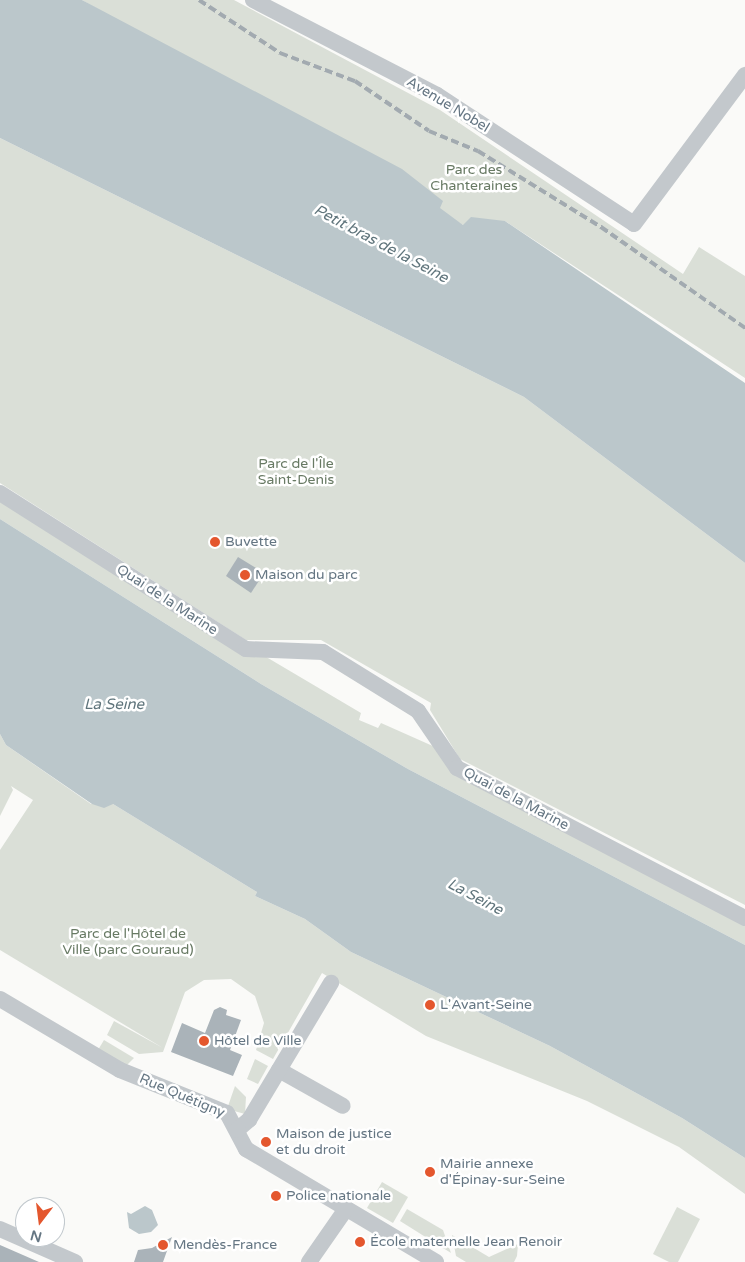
<!DOCTYPE html>
<html>
<head>
<meta charset="utf-8">
<style>
  body { margin:0 }
  #map { position:relative; width:745px; height:1262px; overflow:hidden; background:#fafaf8; font-family:"Varela Round",sans-serif }
  div>[style] { position:absolute }
  .green>* { inset:0; background:#dadfd7 }
  .water>* { inset:0; background:#bbc7cb }
  .building>* { inset:0; background:#aab3b9 }
  .minor>* { height:16px; margin:-8px; padding:0 8px; transform-origin:8px; border-radius:8px; background:#c3c8cc }
  .rail>* { height:4px; margin-top:-2px; transform-origin:0; background:repeating-linear-gradient(90deg,#a2aab0 0 8px,transparent 0 12px) }
  .dots>* { width:14px; height:14px; translate:-50% -50%; box-sizing:border-box; border:2px solid #fff; border-radius:50% }
  span { translate:-50% -50%; white-space:nowrap; text-align:center; line-height:1.15; -webkit-text-stroke:5px #fff; paint-order:stroke }
  .street-label { font-size:14px; color:#657683 }
  .park-label { font-size:14px; color:#687a64 }
  .poi-label { font-size:14px; color:#657683 }
  .left { translate:0 -50%; text-align:left }
  .water-label { font-size:15px; color:#60757c; font-style:italic }
  .north { position:absolute; left:15px; top:1197px; width:50px; height:50px; box-sizing:border-box; background:#fff; border:1px solid #c1c8cd; border-radius:50%; rotate:195deg; font-size:14px; font-weight:700; line-height:20px; text-align:center; color:#657683 }
  .north::after { content:''; display:block; margin:auto; width:18px; height:22px; background:#e4572e; clip-path:polygon(50% 0,100% 100%,50% 72%,0 100%) }
</style>
</head>
<body>
<div id="map">
  <div class="green">
    <div style="clip-path:polygon(82px 0,234px 0,440px 110px,683px 274px,699px 247px,745px 276px,745px 378px,505px 221px,463px 225px)"></div>
    <div style="clip-path:polygon(0 138px,524px 397px,745px 563px,745px 905px,460px 759px,430px 710px,431px 703px,321px 640px,246px 640px,0 483px)"></div>
    <div style="clip-path:polygon(0 500px,361px 713px,359px 720px,378px 728px,381px 723px,435px 747px,745px 925px,745px 945px,408px 769px,261px 684px,0 519px)"></div>
    <div style="clip-path:polygon(0 734px,6px 745px,91px 804px,113px 804px,257px 892px,255px 896px,305px 919px,351px 952px,550px 1046px,682px 1118px,745px 1158px,745px 1194px,679px 1147px,587px 1101px,426px 1036px,322px 973px,273px 1059px,256px 1050px,264px 1023px,255px 996px,231px 979px,204px 980px,185px 992px,163px 1052px,139px 1054px,107px 1035px,114px 1021px,163px 1048px,0 950px,0 850px,33px 800px,11px 786px,13px 790px,0 816px)"></div>
    <div style="clip-path:polygon(104px 1040px,134px 1058px,126px 1066px,98px 1050px)"></div>
    <div style="clip-path:polygon(255px 1059px,268px 1066px,258px 1084px,247px 1079px)"></div>
    <div style="clip-path:polygon(235px 1086px,246px 1097px,245px 1114px,227px 1109px)"></div>
    <div style="clip-path:polygon(382px 1182px,408px 1197px,393px 1223px,367px 1208px)"></div>
    <div style="clip-path:polygon(677px 1207px,700px 1219px,678px 1262px,669px 1262px,653px 1254px)"></div>
    <div style="clip-path:polygon(407px 1209px,443px 1230px,451px 1253px,400px 1221px)"></div>
    <div style="clip-path:polygon(452px 1235px,489px 1257px,518px 1244px,517px 1256px,514px 1262px,466px 1262px,456px 1256px)"></div>
  </div>
  <div class="water">
    <div style="clip-path:polygon(0 0,82px 0,402px 169px,443px 201px,440px 208px,463px 225px,471px 217px,505px 221px,745px 383px,745px 563px,524px 397px,0 138px)"></div>
    <div style="clip-path:polygon(0 519px,261px 684px,408px 769px,745px 945px,745px 1158px,682px 1118px,550px 1046px,351px 952px,305px 919px,255px 896px,257px 892px,113px 804px,104px 808px,92px 804px,6px 745px,0 734px)"></div>
    <div style="clip-path:polygon(145px 1206px,152px 1210px,158px 1225px,151px 1232px,139px 1234px,129px 1228px,127px 1212px,131px 1214px)"></div>
  </div>
  <div class="building">
    <div style="clip-path:polygon(238px 557px,264px 573px,251px 593px,226px 576px)"></div>
    <div style="clip-path:polygon(220px 1007px,227px 1010px,226px 1015px,241px 1020px,230px 1050px,242px 1055px,233px 1076px,171px 1052px,182px 1023px,205px 1033px,214px 1010px)"></div>
    <div style="clip-path:polygon(172px 1237px,163px 1262px,134px 1262px,138px 1250px,152px 1248px)"></div>
    <div style="clip-path:polygon(0 1245px,39px 1262px,0 1262px)"></div>
  </div>
  <div class="minor">
    <div style="left:253px;top:0;width:207px;rotate:27.3deg"></div>
    <div style="left:437px;top:95px;width:235px;rotate:33.2deg"></div>
    <div style="left:634px;top:224px;width:186px;rotate:-53.3deg"></div>
    <div style="left:0;top:493px;width:291px;rotate:32.4deg"></div>
    <div style="left:246px;top:649px;width:77px;rotate:2.2deg"></div>
    <div style="left:323px;top:652px;width:112px;rotate:31.8deg"></div>
    <div style="left:418px;top:711px;width:69px;rotate:55.6deg"></div>
    <div style="left:457px;top:768px;width:325px;rotate:27.5deg"></div>
    <div style="left:0;top:999px;width:139px;rotate:30.6deg"></div>
    <div style="left:120px;top:1070px;width:115px;rotate:21.9deg"></div>
    <div style="left:227px;top:1113px;width:41px;rotate:62.2deg"></div>
    <div style="left:246px;top:1149px;width:221px;rotate:30.7deg"></div>
    <div style="left:279px;top:1070px;width:73px;rotate:29.4deg"></div>
    <div style="left:237px;top:1130px;width:16px;rotate:-40deg"></div>
    <div style="left:249px;top:1120px;width:160px;rotate:-59.1deg"></div>
    <div style="left:0;top:1229px;width:82px;rotate:23.7deg"></div>
    <div style="left:309px;top:1262px;width:65px;rotate:-55.1deg"></div>
  </div>
  <div class="rail">
    <div style="left:199px;top:0;width:97px;rotate:33.2deg"></div>
    <div style="left:280px;top:53px;width:80px;rotate:20.5deg"></div>
    <div style="left:355px;top:81px;width:89px;rotate:34deg"></div>
    <div style="left:429px;top:131px;width:53px;rotate:22.2deg"></div>
    <div style="left:478px;top:151px;width:145px;rotate:31.7deg"></div>
    <div style="left:601px;top:227px;width:176px;rotate:35deg"></div>
  </div>
  <div class="dots">
    <div style="left:215px;top:542px;background:#e4572e"></div>
    <div style="left:245px;top:575px;background:#e4572e"></div>
    <div style="left:430px;top:1005px;background:#e4572e"></div>
    <div style="left:204px;top:1041px;background:#e4572e"></div>
    <div style="left:266px;top:1142px;background:#e4572e"></div>
    <div style="left:430px;top:1172px;background:#e4572e"></div>
    <div style="left:276px;top:1196px;background:#e4572e"></div>
    <div style="left:360px;top:1242px;background:#e4572e"></div>
    <div style="left:163px;top:1245px;background:#e4572e"></div>
  </div>
  <div class="street-label">
    <span style="left:448px;top:105px;rotate:31deg">Avenue Nobel</span>
    <span style="left:167px;top:600px;rotate:33deg">Quai de la Marine</span>
    <span style="left:516px;top:799px;rotate:28deg">Quai de la Marine</span>
    <span style="left:182px;top:1096px;rotate:23deg">Rue Quétigny</span>
  </div>
  <div class="park-label">
    <span style="left:474px;top:178px">Parc des<br>Chanteraines</span>
    <span style="left:296px;top:472px">Parc de l'Île<br>Saint-Denis</span>
    <span style="left:128px;top:942px">Parc de l'Hôtel de<br>Ville (parc Gouraud)</span>
  </div>
  <div class="poi-label">
    <span class="left" style="left:225px;top:542px">Buvette</span>
    <span class="left" style="left:255px;top:575px">Maison du parc</span>
    <span class="left" style="left:440px;top:1005px">L'Avant-Seine</span>
    <span class="left" style="left:214px;top:1041px">Hôtel de Ville</span>
    <span class="left" style="left:276px;top:1142px">Maison de justice<br>et du droit</span>
    <span class="left" style="left:440px;top:1172px">Mairie annexe<br>d'Épinay-sur-Seine</span>
    <span class="left" style="left:286px;top:1196px">Police nationale</span>
    <span class="left" style="left:370px;top:1242px">École maternelle Jean Renoir</span>
    <span class="left" style="left:173px;top:1245px">Mendès-France</span>
  </div>
  <div class="water-label">
    <span style="left:381px;top:244px;rotate:28deg">Petit bras de la Seine</span>
    <span style="left:114px;top:705px">La Seine</span>
    <span style="left:475px;top:897px;rotate:28deg">La Seine</span>
  </div>
  <div class="north">N</div>
</div>
</body>
</html>
